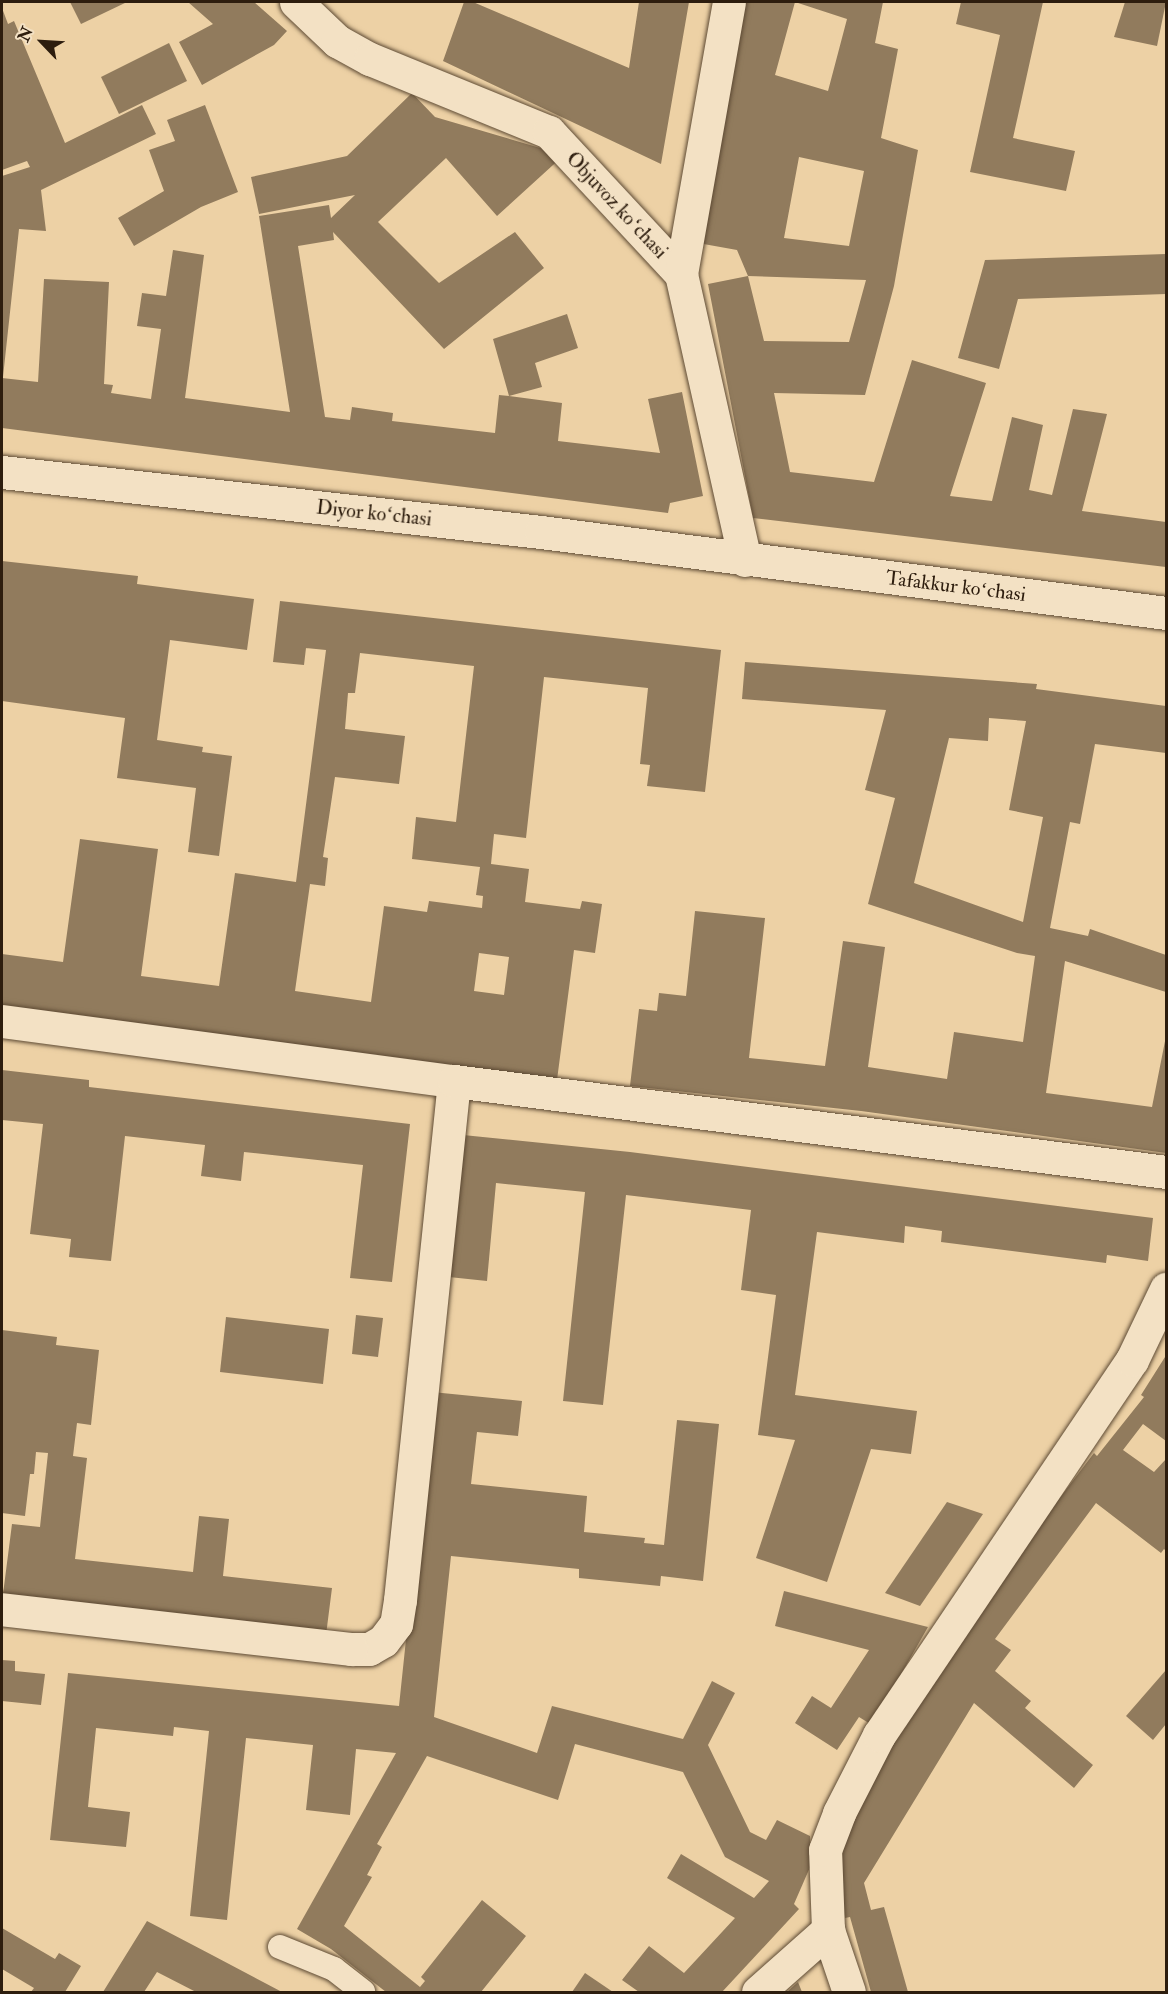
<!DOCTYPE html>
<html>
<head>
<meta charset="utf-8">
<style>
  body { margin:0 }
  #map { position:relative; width:1168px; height:1994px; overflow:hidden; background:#edd1a5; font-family:"IM FELL Double Pica",serif }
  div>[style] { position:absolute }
  .building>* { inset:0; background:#917b5d }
  .roads { filter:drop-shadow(0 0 2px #5d4a34) drop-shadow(0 0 2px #5d4a34) }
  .lane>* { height:24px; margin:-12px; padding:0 12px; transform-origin:12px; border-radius:12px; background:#f3e1c4 }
  .street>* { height:33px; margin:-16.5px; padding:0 16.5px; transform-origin:16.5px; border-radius:16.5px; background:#f3e1c4 }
  .secondary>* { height:33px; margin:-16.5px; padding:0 16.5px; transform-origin:16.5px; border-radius:16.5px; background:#f3e1c4 }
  span { translate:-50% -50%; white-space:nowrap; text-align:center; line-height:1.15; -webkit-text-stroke:5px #f3e1c4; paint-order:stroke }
  .street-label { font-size:20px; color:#2d1d0e }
  .frame { position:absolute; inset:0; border:3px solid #2d1d0e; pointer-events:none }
  .north { position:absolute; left:12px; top:12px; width:60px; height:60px; -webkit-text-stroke:4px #f3e1c4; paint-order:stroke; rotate:295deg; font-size:16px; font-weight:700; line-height:24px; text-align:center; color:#2d1d0e }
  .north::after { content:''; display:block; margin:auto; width:21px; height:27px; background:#2d1d0e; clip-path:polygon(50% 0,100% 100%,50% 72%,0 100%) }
</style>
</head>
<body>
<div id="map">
  <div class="building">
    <div style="clip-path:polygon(70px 2px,127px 2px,81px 24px)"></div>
    <div style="clip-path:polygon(188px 2px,254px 2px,287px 31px,274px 45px,202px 85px,179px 42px,213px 24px)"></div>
    <div style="clip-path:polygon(464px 2px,473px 2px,629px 68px,639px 2px,689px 2px,661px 164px,443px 61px)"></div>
    <div style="clip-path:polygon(evenodd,746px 2px,883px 2px,875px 43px,898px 49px,881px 138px,918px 150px,894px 286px,865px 395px,774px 393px,790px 472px,874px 482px,912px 360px,986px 383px,950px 496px,992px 501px,1012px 417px,1043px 425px,1029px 490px,1052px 495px,1073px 409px,1107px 414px,1082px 511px,1166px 522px,1166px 567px,753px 518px,708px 284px,748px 276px,764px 341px,849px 342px,866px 280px,748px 276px,737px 250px,698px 243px,746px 2px,795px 2px,847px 19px,828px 91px,775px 75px,795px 2px,746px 2px,799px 157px,864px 171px,849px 246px,784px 238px,799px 157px)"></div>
    <div style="clip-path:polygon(961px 2px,1043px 2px,1013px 138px,1075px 151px,1066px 191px,970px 172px,1000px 35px,956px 24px)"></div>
    <div style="clip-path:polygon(1125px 2px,1166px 2px,1157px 46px,1114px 37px)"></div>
    <div style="clip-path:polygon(2px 8px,8px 24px,14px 21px,65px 143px,142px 105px,156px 134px,41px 190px,46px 231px,19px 229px,3px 377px,2px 176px,30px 167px,27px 161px,2px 170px)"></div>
    <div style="clip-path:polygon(169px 43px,187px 81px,119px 114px,101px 77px)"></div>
    <div style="clip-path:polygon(412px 93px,435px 117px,564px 155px,497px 216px,446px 158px,378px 222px,439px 283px,515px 232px,544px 268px,444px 349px,333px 232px,334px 240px,298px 246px,325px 417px,350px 420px,352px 407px,393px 413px,392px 421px,495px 433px,499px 395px,509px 396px,562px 403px,558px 441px,660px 453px,648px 399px,682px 392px,703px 496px,670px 503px,668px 513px,2px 428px,2px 378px,38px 382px,44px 279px,109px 282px,104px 384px,113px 385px,111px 393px,151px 399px,161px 329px,137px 326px,142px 293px,166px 296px,173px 250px,204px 255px,185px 398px,290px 412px,259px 216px,329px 205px,331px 218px,355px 195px,259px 214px,251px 177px,347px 156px)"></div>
    <div style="clip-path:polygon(205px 105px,238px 192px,201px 207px,134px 246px,118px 218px,164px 191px,149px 150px,175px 141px,167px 120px)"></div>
    <div style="clip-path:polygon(1166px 254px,1166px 294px,1018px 299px,999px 369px,958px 358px,985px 260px)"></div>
    <div style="clip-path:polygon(567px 314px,578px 348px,535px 363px,542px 387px,509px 396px,493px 339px)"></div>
    <div style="clip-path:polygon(2px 561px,138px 576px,137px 584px,254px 599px,247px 650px,170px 640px,157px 740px,203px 747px,202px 752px,232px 756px,219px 856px,188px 852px,196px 788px,117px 778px,125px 718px,2px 701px)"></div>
    <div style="clip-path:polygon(evenodd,280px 601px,721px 650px,705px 792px,647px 786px,650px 765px,640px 764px,648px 688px,544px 677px,526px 838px,494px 834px,491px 864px,529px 869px,525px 902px,580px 909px,582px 901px,602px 904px,595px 953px,574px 950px,557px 1080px,2px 1006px,2px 954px,63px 962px,80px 839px,158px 849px,141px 976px,219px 986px,235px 873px,296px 882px,326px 650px,306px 648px,304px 665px,273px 662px,280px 601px,360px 653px,474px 666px,456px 822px,416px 817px,412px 859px,480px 867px,476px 895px,483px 896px,482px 908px,429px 901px,427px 912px,384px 906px,371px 1002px,295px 991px,310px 884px,325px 886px,328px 858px,323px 857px,335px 777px,399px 784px,405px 736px,345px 729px,348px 693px,355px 693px,360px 653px,280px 601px,479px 953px,509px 957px,504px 995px,474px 991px,479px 953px)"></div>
    <div style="clip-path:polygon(evenodd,745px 662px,1037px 684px,1036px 689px,1166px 706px,1166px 753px,1095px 744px,1080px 824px,1070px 822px,1050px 928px,1088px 936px,1090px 929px,1166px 955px,1166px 992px,1065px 961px,1046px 1093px,1152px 1107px,1166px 1036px,1166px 1153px,861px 1111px,630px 1086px,639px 1009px,657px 1011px,659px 993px,686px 996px,695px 911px,765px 918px,749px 1058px,825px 1066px,843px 941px,885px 947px,868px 1067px,947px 1079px,954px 1032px,1023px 1042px,1035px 956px,1017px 953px,868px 904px,895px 798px,865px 790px,886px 710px,742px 699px,745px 662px,989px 718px,1026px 721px,1009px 810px,1043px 817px,1023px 922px,914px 883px,949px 738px,988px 741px,989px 718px)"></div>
    <div style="clip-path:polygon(2px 1070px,89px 1080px,89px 1087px,410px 1124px,392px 1282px,350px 1278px,363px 1165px,244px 1152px,241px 1181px,201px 1176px,205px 1145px,125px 1136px,111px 1261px,69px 1257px,71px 1239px,30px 1234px,43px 1124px,2px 1120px)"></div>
    <div style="clip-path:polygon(463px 1135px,630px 1152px,1153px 1218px,1148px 1261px,1107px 1255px,1106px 1263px,941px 1242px,942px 1231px,905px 1226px,904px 1243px,817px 1232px,795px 1395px,917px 1411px,911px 1454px,871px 1449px,827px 1582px,756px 1558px,795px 1440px,758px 1435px,776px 1295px,741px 1290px,751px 1210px,626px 1195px,603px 1405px,563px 1401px,585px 1192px,496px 1183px,487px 1281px,449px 1277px)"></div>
    <div style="clip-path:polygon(356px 1315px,383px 1318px,378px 1357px,352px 1354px)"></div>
    <div style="clip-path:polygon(226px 1317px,329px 1329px,323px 1384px,220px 1372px)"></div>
    <div style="clip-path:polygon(2px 1330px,57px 1337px,56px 1345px,99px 1350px,91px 1425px,77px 1423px,73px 1456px,87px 1458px,75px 1559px,193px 1572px,199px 1516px,229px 1519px,223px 1576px,332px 1588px,326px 1635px,3px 1594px,12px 1524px,40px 1527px,48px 1453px,36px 1452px,34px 1474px,30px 1474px,25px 1516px,2px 1513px)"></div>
    <div style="clip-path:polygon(1165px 1357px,1166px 1441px,1143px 1424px,1123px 1450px,1154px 1472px,1166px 1459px,1166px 1551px,1164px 1549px,1161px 1553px,1096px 1503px,995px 1639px,1011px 1650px,995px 1671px,1031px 1701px,1025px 1708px,1093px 1765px,1074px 1788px,974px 1703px,864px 1883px,871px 1910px,884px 1907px,908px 1992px,871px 1992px,850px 1917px,845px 1918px,829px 1861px,834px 1832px,1008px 1566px,1094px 1453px,1097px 1456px,1144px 1397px,1141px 1395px)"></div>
    <div style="clip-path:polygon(432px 1392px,522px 1401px,518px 1436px,477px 1432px,471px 1484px,587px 1496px,584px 1532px,645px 1538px,644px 1543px,664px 1545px,677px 1420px,719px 1424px,703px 1581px,661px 1576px,660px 1586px,579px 1578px,579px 1569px,451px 1556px,434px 1717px,537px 1753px,552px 1706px,683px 1739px,712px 1681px,735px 1693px,708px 1745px,750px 1832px,766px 1840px,777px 1820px,810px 1836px,811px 1865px,794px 1904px,799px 1909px,722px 1992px,639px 1992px,622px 1980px,649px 1946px,684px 1973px,735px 1918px,667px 1878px,681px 1854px,754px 1898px,769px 1881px,725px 1857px,683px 1772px,575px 1744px,558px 1800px,427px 1756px,377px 1844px,382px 1847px,367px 1875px,372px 1877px,344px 1926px,420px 1987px,425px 1981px,421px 1977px,482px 1900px,526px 1936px,481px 1992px,386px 1992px,331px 1949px,297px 1929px,396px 1753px,356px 1749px,350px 1815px,306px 1810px,313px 1745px,246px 1738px,227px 1920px,190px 1916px,209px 1731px,174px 1727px,173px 1736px,96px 1728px,88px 1807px,130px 1812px,126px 1847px,50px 1840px,68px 1673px,399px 1706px)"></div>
    <div style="clip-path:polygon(947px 1502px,983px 1514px,920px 1606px,885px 1593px)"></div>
    <div style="clip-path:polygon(784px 1591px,928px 1627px,872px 1725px,859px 1717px,837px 1750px,795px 1723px,812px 1696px,831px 1708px,869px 1650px,775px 1626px)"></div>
    <div style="clip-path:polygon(2px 1660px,15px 1661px,15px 1671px,45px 1674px,41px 1705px,2px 1701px)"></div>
    <div style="clip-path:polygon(1166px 1670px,1166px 1724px,1153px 1740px,1126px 1716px)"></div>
    <div style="clip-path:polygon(147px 1921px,212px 1955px,282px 1992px,196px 1992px,157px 1972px,144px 1992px,103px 1992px)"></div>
    <div style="clip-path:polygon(2px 1928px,55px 1959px,59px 1953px,81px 1966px,65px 1992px,31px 1992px,34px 1988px,2px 1969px)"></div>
    <div style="clip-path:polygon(585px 1973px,613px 1992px,572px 1992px)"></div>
    <div style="clip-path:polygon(798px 1982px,802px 1992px,787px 1992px)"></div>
  </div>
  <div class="roads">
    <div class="lane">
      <div style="left:280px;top:1947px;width:58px;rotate:22.2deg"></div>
      <div style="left:334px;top:1969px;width:37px;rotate:38deg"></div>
    </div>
    <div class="street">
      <div style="left:296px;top:2px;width:57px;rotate:43.6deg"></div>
      <div style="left:337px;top:41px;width:38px;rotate:29deg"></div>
      <div style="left:370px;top:59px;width:193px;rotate:22.2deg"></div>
      <div style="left:549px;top:132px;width:194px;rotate:47.1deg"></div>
      <div style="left:681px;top:274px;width:293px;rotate:77.4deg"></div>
      <div style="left:681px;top:274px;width:276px;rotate:-80deg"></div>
      <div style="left:2px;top:1021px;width:456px;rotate:7.6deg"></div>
      <div style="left:454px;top:1081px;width:522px;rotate:95.94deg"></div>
      <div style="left:400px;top:1600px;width:24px;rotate:99deg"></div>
      <div style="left:396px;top:1624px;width:21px;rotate:127deg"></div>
      <div style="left:383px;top:1641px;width:16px;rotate:150deg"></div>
      <div style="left:369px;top:1649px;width:18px;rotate:180deg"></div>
      <div style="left:351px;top:1649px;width:351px;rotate:-173.5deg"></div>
      <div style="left:454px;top:1081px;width:718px;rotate:7.28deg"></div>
      <div style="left:828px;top:1930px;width:65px;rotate:71.3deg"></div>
      <div style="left:758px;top:1992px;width:94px;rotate:-41.5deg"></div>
      <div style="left:828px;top:1930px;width:80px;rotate:-92.1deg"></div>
      <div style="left:825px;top:1850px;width:40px;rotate:-69deg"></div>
      <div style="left:839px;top:1813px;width:88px;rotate:-62.9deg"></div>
      <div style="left:879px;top:1735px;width:452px;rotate:-56deg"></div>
      <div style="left:1132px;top:1360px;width:79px;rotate:-64.4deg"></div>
    </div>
    <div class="secondary">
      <div style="left:2px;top:472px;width:542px;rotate:6.35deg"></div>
      <div style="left:541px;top:532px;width:630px;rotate:7.38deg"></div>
    </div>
  </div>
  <div class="street-label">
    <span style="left:617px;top:205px;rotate:47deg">Objuvoz koʻchasi</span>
    <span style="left:374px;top:513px;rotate:6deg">Diyor koʻchasi</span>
    <span style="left:956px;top:586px;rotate:7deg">Tafakkur koʻchasi</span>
  </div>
  <div class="frame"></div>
  <div class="north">N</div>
</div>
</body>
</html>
